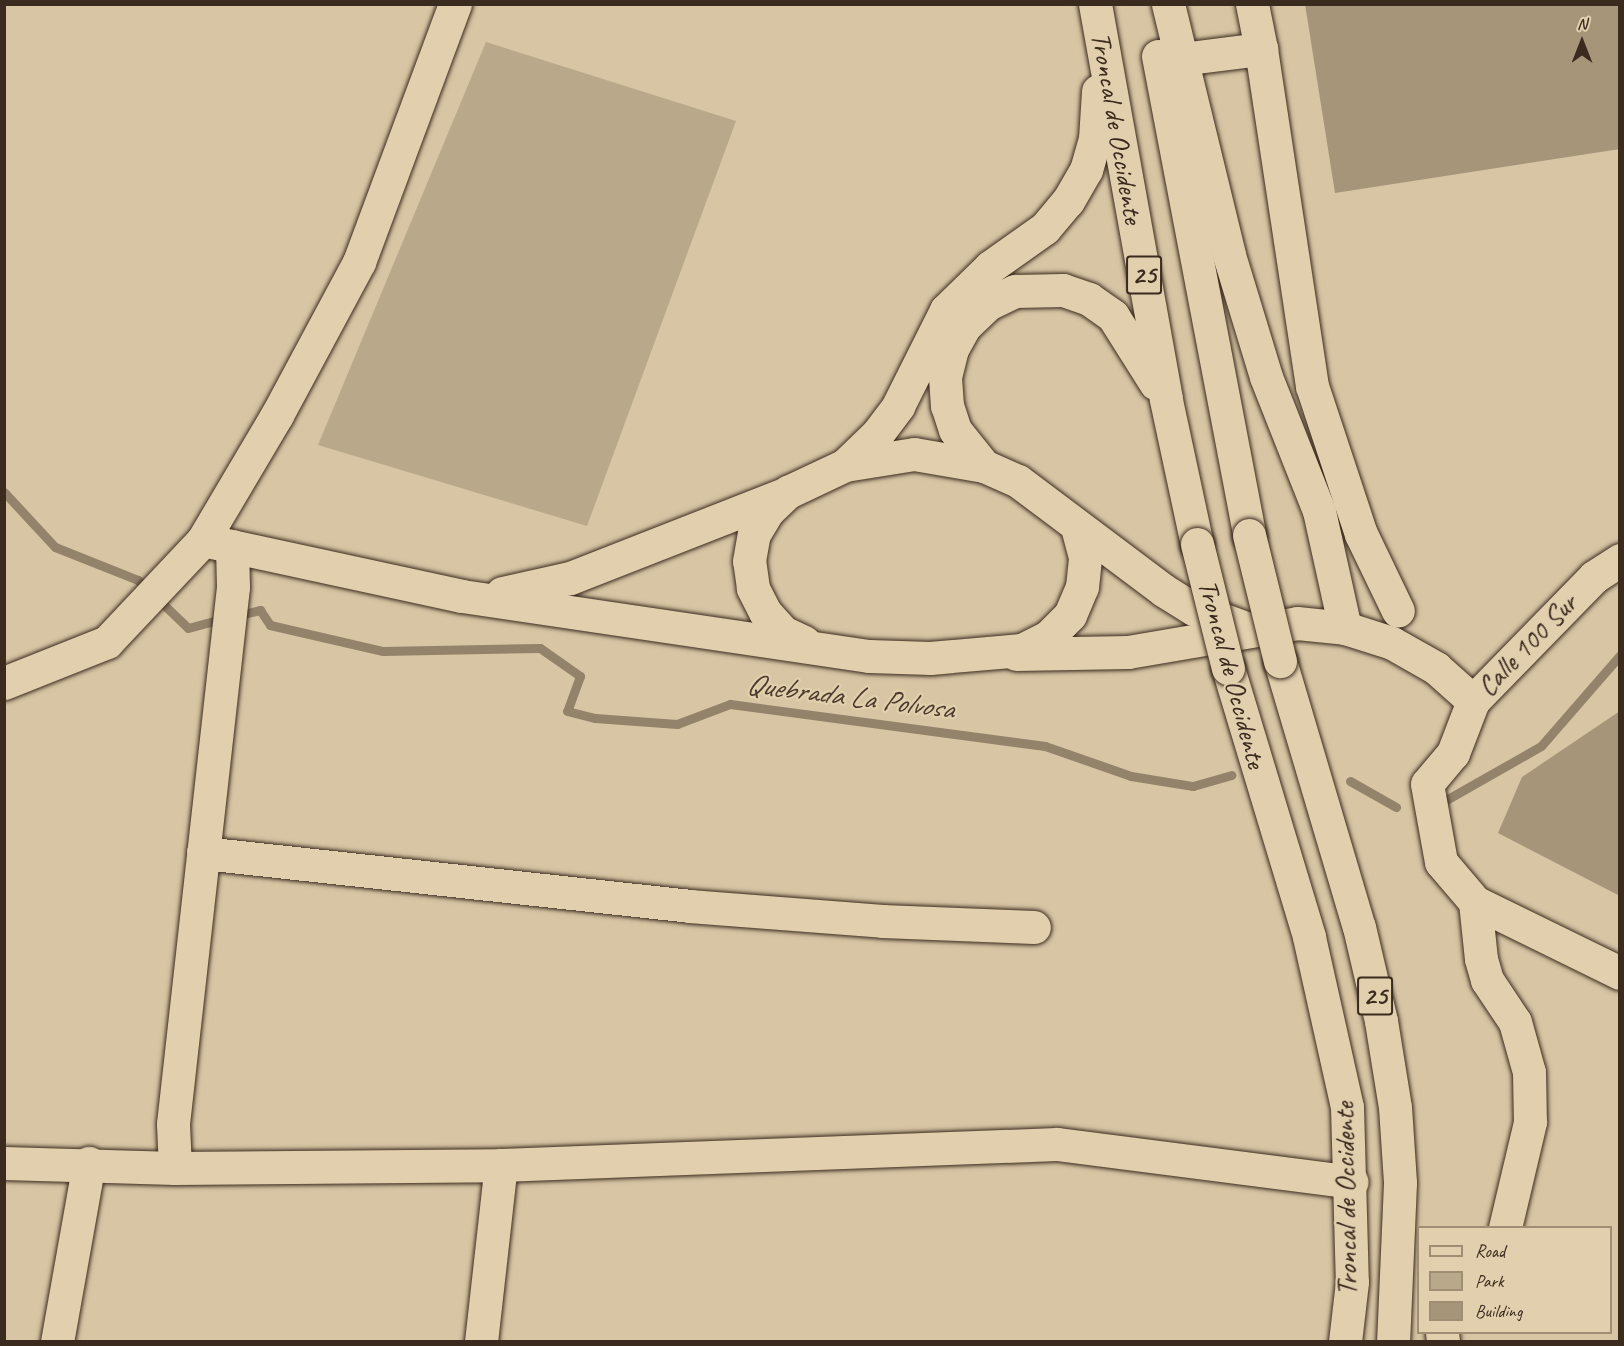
<!DOCTYPE html>
<html>
<head>
<meta charset="utf-8">
<style>
  body { margin:0 }
  #map { position:relative; width:1624px; height:1346px; overflow:hidden; background:#d7c5a4; font-family:Caveat,sans-serif }
  div>[style] { position:absolute }
  .green>* { inset:0; background:#baa88b }
  .stream>* { height:9px; margin:-4.5px; padding:0 4.5px; transform-origin:4.5px; border-radius:4.5px; background:#94836b }
  .building>* { inset:0; background:#a7957a }
  .roads { filter:drop-shadow(0 0 2px #3b2a1e) drop-shadow(0 0 2px #3b2a1e) }
  .minor>* { height:33px; margin:-16.5px; padding:0 16.5px; transform-origin:16.5px; border-radius:16.5px; background:#e1cfad }
  .highway>* { height:33px; margin:-16.5px; padding:0 16.5px; transform-origin:16.5px; border-radius:16.5px; background:#e1cfad }
  .bridges { filter:drop-shadow(0 0 2px #3b2a1e) drop-shadow(0 0 2px #3b2a1e) }
  .highway-bridge>* { height:33px; margin:-16.5px; padding:0 16.5px; transform-origin:16.5px; border-radius:16.5px; background:#e1cfad }
  span { translate:-50% -50%; white-space:nowrap; text-align:center; line-height:1.15; -webkit-text-stroke:4.5px #e1cfad; paint-order:stroke }
  .shield-label span { padding:2px 4px; background:#e1cfad; border:2px solid; border-radius:4px; -webkit-text-stroke-width:0 }
  .shield-label { font-size:27px; color:#3b2a1e; font-weight:700 }
  .street-label { font-size:28px; color:#3b2a1e }
  .water-label { font-size:30px; color:#4d3c2d; font-style:italic }
  .frame { position:absolute; inset:0; border:6px solid #3b2a1e; pointer-events:none }
  .legend { position:absolute; left:1417px; top:1226px; width:195px; height:108px; box-sizing:border-box; background:#e1cfad; border:2px solid #9f8d74; margin:0; padding:8px 10px; list-style:none; font-size:18px; color:#3b2a1e }
  .legend li { display:flex; align-items:center; gap:12px; height:30px }
  .legend b { width:30px; border:2px solid #9f8d74 }
  .north { position:absolute; left:1552px; top:12px; width:60px; height:60px; -webkit-text-stroke:4px #e1cfad; paint-order:stroke; rotate:0deg; font-size:16px; font-weight:700; line-height:24px; text-align:center; color:#3b2a1e }
  .north::after { content:''; display:block; margin:auto; width:21px; height:27px; background:#3b2a1e; clip-path:polygon(50% 0,100% 100%,50% 72%,0 100%) }
</style>
</head>
<body>
<div id="map">
  <div class="green">
    <div style="clip-path:polygon(486px 42px,736px 121px,587px 526px,318px 445px)"></div>
  </div>
  <div class="stream">
    <div style="left:4px;top:492px;width:75px;rotate:47.2deg"></div>
    <div style="left:55px;top:547px;width:89px;rotate:21.7deg"></div>
    <div style="left:138px;top:580px;width:69px;rotate:43.8deg"></div>
    <div style="left:188px;top:628px;width:35px;rotate:-15deg"></div>
    <div style="left:236px;top:616px;width:25px;rotate:-14deg"></div>
    <div style="left:260px;top:610px;width:18px;rotate:56deg"></div>
    <div style="left:270px;top:625px;width:116px;rotate:13deg"></div>
    <div style="left:383px;top:651px;width:157px;rotate:-1.1deg"></div>
    <div style="left:540px;top:648px;width:49px;rotate:35deg"></div>
    <div style="left:580px;top:676px;width:37px;rotate:110deg"></div>
    <div style="left:567px;top:711px;width:29px;rotate:14deg"></div>
    <div style="left:595px;top:718px;width:82px;rotate:4.2deg"></div>
    <div style="left:677px;top:724px;width:57px;rotate:-20.7deg"></div>
    <div style="left:730px;top:704px;width:318px;rotate:7.6deg"></div>
    <div style="left:1045px;top:746px;width:91px;rotate:19.2deg"></div>
    <div style="left:1131px;top:776px;width:63px;rotate:9.2deg"></div>
    <div style="left:1193px;top:786px;width:40px;rotate:-16deg"></div>
    <div style="left:1350px;top:781px;width:53px;rotate:29.5deg"></div>
    <div style="left:1446px;top:800px;width:109px;rotate:-29.6deg"></div>
    <div style="left:1541px;top:746px;width:121px;rotate:-49deg"></div>
  </div>
  <div class="building">
    <div style="clip-path:polygon(1305px 4px,1620px 4px,1620px 149px,1335px 193px)"></div>
    <div style="clip-path:polygon(1620px 711px,1620px 892px,1618px 895px,1498px 833px,1522px 777px)"></div>
  </div>
  <div class="roads">
    <div class="minor">
      <div style="left:1261px;top:49px;width:341px;rotate:81.4deg"></div>
      <div style="left:1312px;top:386px;width:156px;rotate:71.7deg"></div>
      <div style="left:1361px;top:534px;width:85px;rotate:64.3deg"></div>
      <div style="left:1181px;top:59px;width:81px;rotate:-7.1deg"></div>
      <div style="left:1261px;top:49px;width:46px;rotate:-101.3deg"></div>
      <div style="left:203px;top:540px;width:265px;rotate:12.2deg"></div>
      <div style="left:462px;top:596px;width:411px;rotate:8.4deg"></div>
      <div style="left:869px;top:656px;width:61px;rotate:1.9deg"></div>
      <div style="left:930px;top:658px;width:92px;rotate:-5deg"></div>
      <div style="left:1022px;top:650px;width:30px;rotate:-27deg"></div>
      <div style="left:1049px;top:636px;width:30px;rotate:-45deg"></div>
      <div style="left:1070px;top:615px;width:30px;rotate:-67deg"></div>
      <div style="left:1082px;top:587px;width:30px;rotate:-84deg"></div>
      <div style="left:1085px;top:557px;width:30px;rotate:-105deg"></div>
      <div style="left:232px;top:546px;width:41px;rotate:88.6deg"></div>
      <div style="left:233px;top:587px;width:540px;rotate:96.38deg"></div>
      <div style="left:173px;top:1124px;width:44px;rotate:87.4deg"></div>
      <div style="left:175px;top:1168px;width:326px;rotate:-0.5deg"></div>
      <div style="left:501px;top:1165px;width:556px;rotate:-2.16deg"></div>
      <div style="left:1057px;top:1144px;width:297px;rotate:7.3deg"></div>
      <div style="left:1620px;top:560px;width:31px;rotate:147deg"></div>
      <div style="left:1594px;top:577px;width:173px;rotate:134.3deg"></div>
      <div style="left:1473px;top:701px;width:56px;rotate:111deg"></div>
      <div style="left:1453px;top:753px;width:40px;rotate:130deg"></div>
      <div style="left:1427px;top:784px;width:79px;rotate:79.8deg"></div>
      <div style="left:1441px;top:862px;width:52px;rotate:49.6deg"></div>
      <div style="left:1475px;top:902px;width:161px;rotate:26.1deg"></div>
      <div style="left:502px;top:593px;width:70px;rotate:-12.4deg"></div>
      <div style="left:570px;top:578px;width:230px;rotate:-21.4deg"></div>
      <div style="left:804px;top:642px;width:23px;rotate:-155deg"></div>
      <div style="left:783px;top:632px;width:27px;rotate:-132deg"></div>
      <div style="left:765px;top:612px;width:27px;rotate:-117deg"></div>
      <div style="left:753px;top:588px;width:27px;rotate:-98deg"></div>
      <div style="left:749px;top:561px;width:27px;rotate:-80deg"></div>
      <div style="left:754px;top:534px;width:27px;rotate:-59deg"></div>
      <div style="left:768px;top:511px;width:28px;rotate:-44deg"></div>
      <div style="left:788px;top:492px;width:63px;rotate:-25.3deg"></div>
      <div style="left:845px;top:465px;width:70px;rotate:-9.1deg"></div>
      <div style="left:914px;top:454px;width:71px;rotate:9.7deg"></div>
      <div style="left:984px;top:466px;width:37px;rotate:24deg"></div>
      <div style="left:1018px;top:481px;width:181px;rotate:36.9deg"></div>
      <div style="left:1163px;top:590px;width:36px;rotate:32deg"></div>
      <div style="left:1194px;top:609px;width:59px;rotate:20deg"></div>
      <div style="left:1016px;top:654px;width:112px;rotate:-1deg"></div>
      <div style="left:1128px;top:652px;width:171px;rotate:-9.7deg"></div>
      <div style="left:1297px;top:623px;width:48px;rotate:5.9deg"></div>
      <div style="left:1345px;top:628px;width:49px;rotate:17.7deg"></div>
      <div style="left:1392px;top:643px;width:51px;rotate:29.6deg"></div>
      <div style="left:1436px;top:668px;width:50px;rotate:41.7deg"></div>
      <div style="left:4px;top:683px;width:111px;rotate:-21.7deg"></div>
      <div style="left:107px;top:642px;width:140px;rotate:-46.7deg"></div>
      <div style="left:203px;top:540px;width:145px;rotate:-59.4deg"></div>
      <div style="left:277px;top:415px;width:174px;rotate:-61.8deg"></div>
      <div style="left:359px;top:262px;width:275px;rotate:-69.6deg"></div>
      <div style="left:203px;top:853px;width:489px;rotate:6.2deg"></div>
      <div style="left:689px;top:906px;width:194px;rotate:4.4deg"></div>
      <div style="left:882px;top:921px;width:152px;rotate:2.3deg"></div>
      <div style="left:1475px;top:902px;width:57px;rotate:84deg"></div>
      <div style="left:1481px;top:959px;width:22px;rotate:74deg"></div>
      <div style="left:1487px;top:980px;width:50px;rotate:56.3deg"></div>
      <div style="left:1515px;top:1022px;width:52px;rotate:74.4deg"></div>
      <div style="left:1529px;top:1072px;width:50px;rotate:88.9deg"></div>
      <div style="left:1530px;top:1122px;width:109px;rotate:103.3deg"></div>
      <div style="left:4px;top:1163px;width:171px;rotate:1.7deg"></div>
      <div style="left:1442px;top:1332px;width:10px;rotate:84deg"></div>
      <div style="left:57px;top:1342px;width:182px;rotate:-79.9deg"></div>
      <div style="left:481px;top:1342px;width:178px;rotate:-83.6deg"></div>
    </div>
    <div class="highway">
      <div style="left:1095px;top:4px;width:402px;rotate:79.8deg"></div>
      <div style="left:1166px;top:400px;width:147px;rotate:77.9deg"></div>
      <div style="left:1168px;top:4px;width:258px;rotate:76.3deg"></div>
      <div style="left:1229px;top:255px;width:127px;rotate:73.1deg"></div>
      <div style="left:1266px;top:377px;width:144px;rotate:68.4deg"></div>
      <div style="left:1319px;top:511px;width:120px;rotate:77.5deg"></div>
      <div style="left:1158px;top:56px;width:488px;rotate:79.2deg"></div>
      <div style="left:845px;top:465px;width:46px;rotate:-44.1deg"></div>
      <div style="left:878px;top:433px;width:34px;rotate:-53deg"></div>
      <div style="left:898px;top:406px;width:107px;rotate:-63.4deg"></div>
      <div style="left:946px;top:310px;width:62px;rotate:-44.3deg"></div>
      <div style="left:990px;top:267px;width:67px;rotate:-35.3deg"></div>
      <div style="left:1045px;top:228px;width:35px;rotate:-50deg"></div>
      <div style="left:1068px;top:201px;width:36px;rotate:-60deg"></div>
      <div style="left:1086px;top:170px;width:32px;rotate:-74deg"></div>
      <div style="left:1095px;top:139px;width:48px;rotate:-86.4deg"></div>
      <div style="left:984px;top:466px;width:46px;rotate:-128.9deg"></div>
      <div style="left:955px;top:430px;width:25px;rotate:-108deg"></div>
      <div style="left:947px;top:406px;width:29px;rotate:-94deg"></div>
      <div style="left:945px;top:377px;width:29px;rotate:-76deg"></div>
      <div style="left:952px;top:349px;width:26px;rotate:-61deg"></div>
      <div style="left:965px;top:326px;width:32px;rotate:-44deg"></div>
      <div style="left:988px;top:304px;width:30px;rotate:-26deg"></div>
      <div style="left:1015px;top:291px;width:48px;rotate:-1.2deg"></div>
      <div style="left:1063px;top:290px;width:28px;rotate:19deg"></div>
      <div style="left:1089px;top:299px;width:29px;rotate:35deg"></div>
      <div style="left:1113px;top:316px;width:80px;rotate:57.7deg"></div>
      <div style="left:1280px;top:661px;width:277px;rotate:73.5deg"></div>
      <div style="left:1359px;top:927px;width:97px;rotate:76.8deg"></div>
      <div style="left:1381px;top:1021px;width:87px;rotate:80.8deg"></div>
      <div style="left:1395px;top:1107px;width:76px;rotate:86.2deg"></div>
      <div style="left:1400px;top:1183px;width:159px;rotate:92.5deg"></div>
      <div style="left:1228px;top:668px;width:281px;rotate:73.2deg"></div>
      <div style="left:1309px;top:937px;width:174px;rotate:77.4deg"></div>
      <div style="left:1347px;top:1107px;width:175px;rotate:88.4deg"></div>
      <div style="left:1352px;top:1282px;width:60px;rotate:96.7deg"></div>
    </div>
  </div>
  <div class="bridges">
    <div class="highway-bridge">
      <div style="left:1249px;top:535px;width:130px;rotate:76.2deg"></div>
      <div style="left:1197px;top:544px;width:128px;rotate:76deg"></div>
    </div>
  </div>
  <div class="shield-label">
    <span style="left:1144px;top:275px">25</span>
    <span style="left:1375px;top:996px">25</span>
  </div>
  <div class="street-label">
    <span style="left:1117px;top:128px;rotate:80deg">Troncal de Occidente</span>
    <span style="left:1527px;top:645px;rotate:-46deg">Calle 100 Sur</span>
    <span style="left:1232px;top:674px;rotate:75deg">Troncal de Occidente</span>
    <span style="left:1346px;top:1199px;rotate:-91deg">Troncal de Occidente</span>
  </div>
  <div class="water-label">
    <span style="left:850px;top:696px;rotate:7deg">Quebrada La Polvosa</span>
  </div>
  <div class="frame"></div>
  <ul class="legend">
  <li><b style="height:8px;background:#e1cfad"></b>Road</li>
  <li><b style="height:16px;background:#baa88b"></b>Park</li>
  <li><b style="height:16px;background:#a7957a"></b>Building</li>
  </ul>
  <div class="north">N</div>
</div>
</body>
</html>
